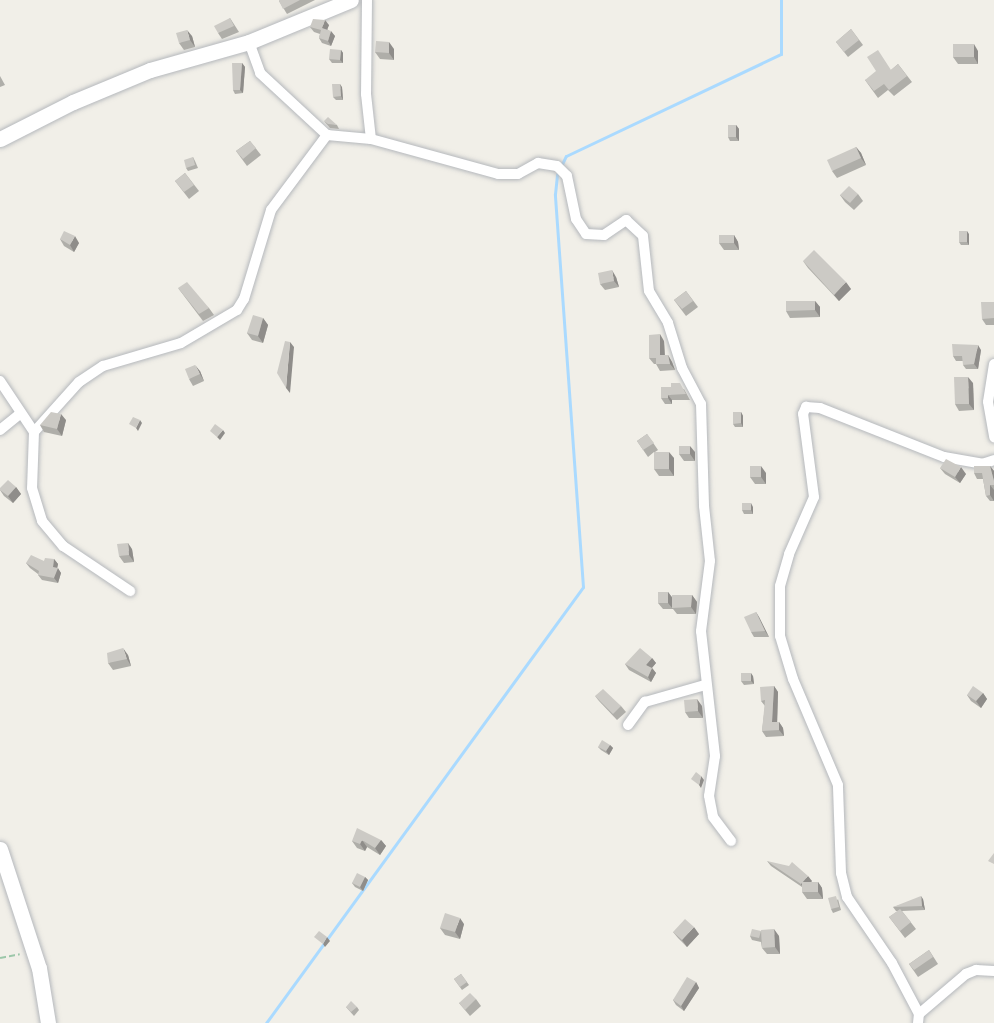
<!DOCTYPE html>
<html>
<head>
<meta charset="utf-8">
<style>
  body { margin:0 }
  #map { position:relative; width:994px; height:1023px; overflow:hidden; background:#f1efe8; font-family:"Open Sans",sans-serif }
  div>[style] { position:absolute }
  .stream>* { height:3px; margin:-1.5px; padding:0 1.5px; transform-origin:1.5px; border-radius:1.5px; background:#aadaff }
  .path>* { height:1.5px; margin-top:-0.75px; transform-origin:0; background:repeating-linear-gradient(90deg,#9cc7a9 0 6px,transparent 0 9px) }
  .roads { filter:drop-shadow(0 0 2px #b5b8bc) drop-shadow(0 0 2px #b5b8bc) }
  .street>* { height:10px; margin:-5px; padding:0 5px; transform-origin:5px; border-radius:5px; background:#fff }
  .secondary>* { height:15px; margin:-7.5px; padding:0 7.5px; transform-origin:7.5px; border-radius:7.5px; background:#fff }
  .wall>* { inset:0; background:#afaea9 }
  .shaded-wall>* { inset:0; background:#8f8d8a }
  .building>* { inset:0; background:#cccac5 }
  span { translate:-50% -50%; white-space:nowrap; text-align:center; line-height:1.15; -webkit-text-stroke:4.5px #fff; paint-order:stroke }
</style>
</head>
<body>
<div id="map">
  <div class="stream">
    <div style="left:266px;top:1023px;width:539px;rotate:-53.98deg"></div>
    <div style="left:583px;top:587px;width:394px;rotate:-94.1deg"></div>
    <div style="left:555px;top:194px;width:19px;rotate:-84deg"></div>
    <div style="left:557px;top:175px;width:21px;rotate:-65deg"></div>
    <div style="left:566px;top:156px;width:238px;rotate:-25.4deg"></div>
    <div style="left:781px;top:54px;width:54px;rotate:-90deg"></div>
  </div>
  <div class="path">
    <div style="left:0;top:958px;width:20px;rotate:-11deg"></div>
  </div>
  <div class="roads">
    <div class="street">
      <div style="left:367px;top:0;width:94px;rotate:90.6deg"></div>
      <div style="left:366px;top:94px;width:45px;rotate:83.7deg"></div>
      <div style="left:249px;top:42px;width:33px;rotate:70deg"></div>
      <div style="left:260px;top:73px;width:91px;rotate:42.8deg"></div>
      <div style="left:327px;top:135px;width:44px;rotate:5.2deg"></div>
      <div style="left:371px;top:139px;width:132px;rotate:15.4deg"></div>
      <div style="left:498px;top:174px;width:20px"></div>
      <div style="left:518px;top:174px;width:23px;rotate:-29deg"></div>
      <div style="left:538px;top:163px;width:19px;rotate:9deg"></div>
      <div style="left:557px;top:166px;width:14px;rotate:45deg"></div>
      <div style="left:567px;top:176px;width:44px;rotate:78.2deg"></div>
      <div style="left:576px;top:219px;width:18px;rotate:56deg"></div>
      <div style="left:586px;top:234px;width:18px;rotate:3deg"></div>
      <div style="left:604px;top:235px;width:27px;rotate:-34deg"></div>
      <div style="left:626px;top:220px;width:23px;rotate:43deg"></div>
      <div style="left:643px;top:236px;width:55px;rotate:83.8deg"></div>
      <div style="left:649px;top:291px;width:37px;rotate:59deg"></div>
      <div style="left:668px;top:323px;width:47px;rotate:72.7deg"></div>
      <div style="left:682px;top:368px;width:41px;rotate:62.2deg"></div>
      <div style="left:701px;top:404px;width:102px;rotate:88.3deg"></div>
      <div style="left:704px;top:506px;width:55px;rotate:83.8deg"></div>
      <div style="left:710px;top:561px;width:71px;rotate:97.3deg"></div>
      <div style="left:701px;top:631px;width:126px;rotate:83.6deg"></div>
      <div style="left:715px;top:756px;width:40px;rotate:98.5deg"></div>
      <div style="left:709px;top:796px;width:21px;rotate:79deg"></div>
      <div style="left:713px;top:817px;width:30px;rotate:53deg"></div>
      <div style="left:994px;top:364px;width:38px;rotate:99deg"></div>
      <div style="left:988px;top:402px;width:36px;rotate:80deg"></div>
      <div style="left:0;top:381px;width:61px;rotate:56.3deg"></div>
      <div style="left:34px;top:432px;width:56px;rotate:92deg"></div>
      <div style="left:32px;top:488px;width:34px;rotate:73deg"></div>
      <div style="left:42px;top:521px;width:33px;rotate:50deg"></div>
      <div style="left:63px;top:546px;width:81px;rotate:33.9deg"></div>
      <div style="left:0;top:430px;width:26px;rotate:-39deg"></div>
      <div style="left:34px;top:432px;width:67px;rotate:-48deg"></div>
      <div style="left:79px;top:382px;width:29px;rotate:-34deg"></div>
      <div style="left:103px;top:366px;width:81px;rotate:-16.4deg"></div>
      <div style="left:181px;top:343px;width:65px;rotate:-30.5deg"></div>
      <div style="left:237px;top:310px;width:13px;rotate:-58deg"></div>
      <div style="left:244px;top:299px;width:93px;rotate:-73.1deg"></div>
      <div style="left:271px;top:210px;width:94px;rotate:-53.3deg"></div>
      <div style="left:628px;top:725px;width:29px;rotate:-54deg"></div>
      <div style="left:645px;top:702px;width:62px;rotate:-15.8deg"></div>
      <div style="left:919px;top:1014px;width:62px;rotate:-40.4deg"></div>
      <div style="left:966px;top:974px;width:11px;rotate:-22deg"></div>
      <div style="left:976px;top:970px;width:18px;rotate:3deg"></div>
      <div style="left:918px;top:1023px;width:9px;rotate:-84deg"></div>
      <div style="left:919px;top:1014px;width:58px;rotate:-117.9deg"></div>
      <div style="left:892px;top:963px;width:80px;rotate:-124.3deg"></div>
      <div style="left:847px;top:897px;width:25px;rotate:-104deg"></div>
      <div style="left:841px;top:873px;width:88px;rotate:-92deg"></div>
      <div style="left:838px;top:785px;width:115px;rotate:-113deg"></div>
      <div style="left:793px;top:679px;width:45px;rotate:-106.8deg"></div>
      <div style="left:780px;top:636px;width:50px;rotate:-90deg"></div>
      <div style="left:780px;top:586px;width:33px;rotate:-74deg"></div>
      <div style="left:789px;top:554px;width:62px;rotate:-66.3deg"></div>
      <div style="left:814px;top:497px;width:84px;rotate:-97.5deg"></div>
      <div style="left:803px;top:414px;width:8px;rotate:-67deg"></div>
      <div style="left:806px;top:407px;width:14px;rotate:4deg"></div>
      <div style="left:820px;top:408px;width:133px;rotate:21.6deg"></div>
      <div style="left:944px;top:457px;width:39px;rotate:10deg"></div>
      <div style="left:982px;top:464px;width:13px;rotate:-18deg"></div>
    </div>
    <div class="secondary">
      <div style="left:0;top:139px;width:82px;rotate:-26.9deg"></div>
      <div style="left:73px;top:102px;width:83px;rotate:-22.6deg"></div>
      <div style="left:150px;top:70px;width:103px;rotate:-15.8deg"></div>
      <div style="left:249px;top:42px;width:110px;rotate:-22.4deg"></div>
      <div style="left:0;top:849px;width:125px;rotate:71.9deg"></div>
      <div style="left:39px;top:968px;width:56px;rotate:80.7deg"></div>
    </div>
  </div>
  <div class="wall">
    <div style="clip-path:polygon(280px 0,315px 0,287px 14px,279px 1px)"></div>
    <div style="clip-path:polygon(230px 18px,239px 32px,222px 39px,218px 33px)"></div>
    <div style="clip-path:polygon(329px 25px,327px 29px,335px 36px,331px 46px,322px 43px,319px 38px,320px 34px,314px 32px,310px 27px)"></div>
    <div style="clip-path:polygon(851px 29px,863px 45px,848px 57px,836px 42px)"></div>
    <div style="clip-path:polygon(192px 36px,195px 47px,184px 50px,179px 43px)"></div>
    <div style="clip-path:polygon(394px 49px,394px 60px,380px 59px,375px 52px)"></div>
    <div style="clip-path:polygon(341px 50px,343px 53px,343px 63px,332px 63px,329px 59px)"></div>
    <div style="clip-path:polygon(978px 51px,978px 64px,958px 64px,953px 57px)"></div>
    <div style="clip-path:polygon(242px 63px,245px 67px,243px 93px,235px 94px,233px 90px)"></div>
    <div style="clip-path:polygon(898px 64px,912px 82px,894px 96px,888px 90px,878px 98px,865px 80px,891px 70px)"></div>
    <div style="clip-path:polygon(0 76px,5px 85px,0 87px)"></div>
    <div style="clip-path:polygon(342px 87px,343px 100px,336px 100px,333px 97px)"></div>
    <div style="clip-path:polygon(324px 121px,337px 125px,339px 129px,330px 128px)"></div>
    <div style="clip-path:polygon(736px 125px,739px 129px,739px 141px,730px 141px,728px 137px)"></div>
    <div style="clip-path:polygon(250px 141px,261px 155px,247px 166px,236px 151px)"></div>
    <div style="clip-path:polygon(856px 147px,861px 153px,866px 165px,837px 178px,832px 171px)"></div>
    <div style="clip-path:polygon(193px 157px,195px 161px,198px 168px,188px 171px,186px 168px)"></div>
    <div style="clip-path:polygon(185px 173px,199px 191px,189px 199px,175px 181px)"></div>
    <div style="clip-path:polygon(858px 194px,863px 201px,854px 210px,845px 202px,840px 195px)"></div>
    <div style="clip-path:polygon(969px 234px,969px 245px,961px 245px,959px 242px)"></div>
    <div style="clip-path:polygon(734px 235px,738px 242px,739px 250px,724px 250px,719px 243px)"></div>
    <div style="clip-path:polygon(60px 239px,79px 243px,74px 252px,64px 246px)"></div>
    <div style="clip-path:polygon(803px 261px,851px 289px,839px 301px,808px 268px)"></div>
    <div style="clip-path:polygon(616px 277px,619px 287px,605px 290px,600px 284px)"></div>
    <div style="clip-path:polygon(178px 288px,209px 308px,214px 315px,203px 321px)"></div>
    <div style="clip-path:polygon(686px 291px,698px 307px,686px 316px,674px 300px)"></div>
    <div style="clip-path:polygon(815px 301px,820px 307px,820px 317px,790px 318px,786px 311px)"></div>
    <div style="clip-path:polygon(994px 302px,994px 325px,986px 325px,982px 319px)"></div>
    <div style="clip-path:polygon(263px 318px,268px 325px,263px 343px,252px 340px,247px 333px)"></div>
    <div style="clip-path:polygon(664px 341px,665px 355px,668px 355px,672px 362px,675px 370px,660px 371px,656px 364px,654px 364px,649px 358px)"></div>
    <div style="clip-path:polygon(981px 350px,978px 369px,966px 369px,963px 365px,963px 361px,956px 361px,953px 356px)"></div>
    <div style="clip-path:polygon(200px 371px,204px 381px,193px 386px,189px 379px)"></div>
    <div style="clip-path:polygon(973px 383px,974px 410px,959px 411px,955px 404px)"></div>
    <div style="clip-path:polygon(684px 389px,690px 400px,672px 400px,672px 404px,665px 404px,661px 398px)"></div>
    <div style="clip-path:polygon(741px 412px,743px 416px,743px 427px,735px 427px,733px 424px)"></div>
    <div style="clip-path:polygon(66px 420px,62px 436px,44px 432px,40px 425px)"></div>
    <div style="clip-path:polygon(647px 434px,658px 450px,655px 452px,674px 458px,674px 476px,659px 476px,654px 469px,654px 452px,648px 457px,637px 441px)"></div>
    <div style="clip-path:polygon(695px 452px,695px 461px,684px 461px,679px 454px)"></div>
    <div style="clip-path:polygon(990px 466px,994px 471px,994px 501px,990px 501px,986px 496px,983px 479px,977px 479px,974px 473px)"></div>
    <div style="clip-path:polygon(940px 468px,966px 474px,960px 483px,945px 474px)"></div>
    <div style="clip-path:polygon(766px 473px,766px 484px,755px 484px,750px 477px)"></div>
    <div style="clip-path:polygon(16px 487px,21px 494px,13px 503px,4px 496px,0 490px)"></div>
    <div style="clip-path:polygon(753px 507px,753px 514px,744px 514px,742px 510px)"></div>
    <div style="clip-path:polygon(132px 549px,134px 562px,124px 563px,119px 556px)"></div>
    <div style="clip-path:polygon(54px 559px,58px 564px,57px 568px,61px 573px,58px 583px,42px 580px,38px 575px,38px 574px,30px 568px,26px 563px,44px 561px)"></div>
    <div style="clip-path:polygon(668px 592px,672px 597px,692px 595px,697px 602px,696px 614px,677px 614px,673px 609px,663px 609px,658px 603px)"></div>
    <div style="clip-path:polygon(756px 612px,759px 617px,769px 637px,754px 637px,751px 632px)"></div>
    <div style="clip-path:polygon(128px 655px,131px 666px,113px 670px,108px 663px)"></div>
    <div style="clip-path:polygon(652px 658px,656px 663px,652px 668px,656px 673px,651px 682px,629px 670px,625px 664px)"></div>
    <div style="clip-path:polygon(753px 676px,754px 684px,744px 685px,741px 681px)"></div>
    <div style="clip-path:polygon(774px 686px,778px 692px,777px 722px,779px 722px,783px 728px,784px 736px,766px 737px,762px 731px,765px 706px,761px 701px)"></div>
    <div style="clip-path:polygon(983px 693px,987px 699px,981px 708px,971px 701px,967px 695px)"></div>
    <div style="clip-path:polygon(595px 696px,621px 706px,626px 712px,617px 720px,599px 701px)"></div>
    <div style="clip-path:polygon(702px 706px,703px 718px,689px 718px,685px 712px)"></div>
    <div style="clip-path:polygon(610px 745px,613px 748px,609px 755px,601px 750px,598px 747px)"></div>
    <div style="clip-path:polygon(381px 840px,386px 846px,380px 855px,367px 847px,365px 851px,357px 848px,352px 841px)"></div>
    <div style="clip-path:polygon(767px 861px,812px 881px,811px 882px,818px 882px,822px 888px,823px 899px,807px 899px,802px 892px,802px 887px,771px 866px)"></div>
    <div style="clip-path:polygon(365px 877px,368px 880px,363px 891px,355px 887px,352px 883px)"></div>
    <div style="clip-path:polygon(838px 899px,841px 910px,833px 913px,831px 909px)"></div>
    <div style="clip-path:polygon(923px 899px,925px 910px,902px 911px,916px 929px,905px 938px,889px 917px,898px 911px,896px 911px,893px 907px)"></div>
    <div style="clip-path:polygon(464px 924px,460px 939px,445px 935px,440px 928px)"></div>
    <div style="clip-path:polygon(761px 931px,779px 936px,780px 954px,767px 954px,762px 948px,761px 942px,752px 940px,750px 936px)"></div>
    <div style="clip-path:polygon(673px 932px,699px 934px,687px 947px,678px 938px)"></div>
    <div style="clip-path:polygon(929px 950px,938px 964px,918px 977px,909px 964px)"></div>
    <div style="clip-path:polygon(461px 974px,469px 985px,462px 990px,454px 979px)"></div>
    <div style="clip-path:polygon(696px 982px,699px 988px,684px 1011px,676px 1005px,673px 1000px)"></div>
    <div style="clip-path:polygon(476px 999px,481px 1006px,470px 1016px,459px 1003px)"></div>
    <div style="clip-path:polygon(346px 1007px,357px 1007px,359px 1010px,354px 1016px)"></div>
  </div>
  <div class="shaded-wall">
    <div style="clip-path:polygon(325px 20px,329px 25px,326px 33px,322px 28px)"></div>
    <div style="clip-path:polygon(187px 30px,192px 36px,195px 47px,190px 40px)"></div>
    <div style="clip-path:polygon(331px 31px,335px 36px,331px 46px,328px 41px)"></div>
    <div style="clip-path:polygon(389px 42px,394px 49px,394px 60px,389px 53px)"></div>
    <div style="clip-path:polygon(974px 44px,978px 51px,978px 64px,974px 57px)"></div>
    <div style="clip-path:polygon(341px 50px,343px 53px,343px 63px,340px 60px)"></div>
    <div style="clip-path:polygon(242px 63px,245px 67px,243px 93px,240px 90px)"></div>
    <div style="clip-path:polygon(340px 84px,342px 87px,343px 100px,341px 96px)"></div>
    <div style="clip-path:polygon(736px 125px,739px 129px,739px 141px,736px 137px)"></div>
    <div style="clip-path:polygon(856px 147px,861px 153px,866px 165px,861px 158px)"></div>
    <div style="clip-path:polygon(967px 231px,969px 234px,969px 245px,967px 242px)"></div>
    <div style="clip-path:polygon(734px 235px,738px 242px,739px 250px,734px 243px)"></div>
    <div style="clip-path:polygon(75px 236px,79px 243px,74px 252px,70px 245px)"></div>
    <div style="clip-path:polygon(612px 270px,616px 277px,619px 287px,614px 281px)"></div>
    <div style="clip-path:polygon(846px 282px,851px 289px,839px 301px,834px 295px)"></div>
    <div style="clip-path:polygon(815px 301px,820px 307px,820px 317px,815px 310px)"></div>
    <div style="clip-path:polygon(263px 318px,268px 325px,263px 343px,258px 336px)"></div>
    <div style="clip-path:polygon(660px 334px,664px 341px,665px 362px,660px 355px)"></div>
    <div style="clip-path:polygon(290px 342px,294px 347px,290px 393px,286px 388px)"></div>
    <div style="clip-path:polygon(978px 345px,981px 350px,978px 369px,974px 364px)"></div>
    <div style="clip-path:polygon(668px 355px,672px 362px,675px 370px,670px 364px)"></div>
    <div style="clip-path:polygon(195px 365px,200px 371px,204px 381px,200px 374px)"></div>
    <div style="clip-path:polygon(968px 377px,973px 383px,974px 410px,969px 404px)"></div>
    <div style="clip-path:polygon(668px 395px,672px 400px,672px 404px,668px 398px)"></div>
    <div style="clip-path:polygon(741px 412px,743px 416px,743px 427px,741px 423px)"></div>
    <div style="clip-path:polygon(61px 414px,66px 420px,62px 436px,57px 429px)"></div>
    <div style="clip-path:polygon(140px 420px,142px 423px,138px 431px,136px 428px)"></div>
    <div style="clip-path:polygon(223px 430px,225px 433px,220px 440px,217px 437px)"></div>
    <div style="clip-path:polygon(690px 446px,695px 452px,695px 461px,690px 454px)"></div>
    <div style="clip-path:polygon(669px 452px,674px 458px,674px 476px,669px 469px)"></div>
    <div style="clip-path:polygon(761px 466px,766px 473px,766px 484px,761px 477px)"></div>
    <div style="clip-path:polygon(990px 466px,994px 471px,994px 481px)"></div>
    <div style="clip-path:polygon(961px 467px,966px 474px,960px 483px,955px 477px)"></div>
    <div style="clip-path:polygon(990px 485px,994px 490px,994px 501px,990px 495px)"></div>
    <div style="clip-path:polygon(16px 487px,21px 494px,13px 503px,8px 496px)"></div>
    <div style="clip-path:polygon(751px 503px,753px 507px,753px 514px,751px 510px)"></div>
    <div style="clip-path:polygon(128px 543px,132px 549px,134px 562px,129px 555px)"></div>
    <div style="clip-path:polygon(54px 559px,58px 564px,57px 569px,58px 568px,61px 573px,58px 583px,54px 578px,53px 567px)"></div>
    <div style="clip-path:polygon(668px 592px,673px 599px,672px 608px,673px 609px,668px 603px)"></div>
    <div style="clip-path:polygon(692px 595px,697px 602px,696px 614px,691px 607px)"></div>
    <div style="clip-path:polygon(756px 612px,759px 617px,769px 637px,765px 631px)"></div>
    <div style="clip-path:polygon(123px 648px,128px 655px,131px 666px,127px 659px)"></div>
    <div style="clip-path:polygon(652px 658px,656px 663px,650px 670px,646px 665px)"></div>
    <div style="clip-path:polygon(652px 668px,656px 673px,651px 682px,648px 677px)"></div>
    <div style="clip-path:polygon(751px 673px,753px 676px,754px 684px,751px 681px)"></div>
    <div style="clip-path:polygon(774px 686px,778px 692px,777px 728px,772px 722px)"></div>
    <div style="clip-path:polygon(983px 693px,987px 699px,981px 708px,976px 701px)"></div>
    <div style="clip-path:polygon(697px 699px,702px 706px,703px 718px,698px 711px)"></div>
    <div style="clip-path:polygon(779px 722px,783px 728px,784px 736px,779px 730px)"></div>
    <div style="clip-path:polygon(610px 745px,613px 748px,609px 755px,606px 751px)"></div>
    <div style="clip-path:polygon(701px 776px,704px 780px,701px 788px,699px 785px)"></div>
    <div style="clip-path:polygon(362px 840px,367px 847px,365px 851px,360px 844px)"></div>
    <div style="clip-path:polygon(381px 840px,386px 846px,380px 855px,375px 848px)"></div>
    <div style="clip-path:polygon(808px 876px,812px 881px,804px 889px,801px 884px)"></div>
    <div style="clip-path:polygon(365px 877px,368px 880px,363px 891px,360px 887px)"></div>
    <div style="clip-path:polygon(818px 882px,822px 888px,823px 899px,818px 892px)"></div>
    <div style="clip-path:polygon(921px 896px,923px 899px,925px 910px,922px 906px)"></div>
    <div style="clip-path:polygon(460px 918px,464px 924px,460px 939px,455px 932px)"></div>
    <div style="clip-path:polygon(694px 927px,699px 934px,687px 947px,682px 940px)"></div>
    <div style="clip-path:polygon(774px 929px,779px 936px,780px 954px,775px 947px)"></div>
    <div style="clip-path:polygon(327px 937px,330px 941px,325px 947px,323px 944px)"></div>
    <div style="clip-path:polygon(696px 982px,699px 988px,684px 1011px,681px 1006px)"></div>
  </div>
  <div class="building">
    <div style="clip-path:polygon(280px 0,300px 0,283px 9px,279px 1px)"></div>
    <div style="clip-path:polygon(230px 18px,234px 26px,218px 33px,214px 26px)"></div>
    <div style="clip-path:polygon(313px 19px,325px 20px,322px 28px,331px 31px,328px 41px,319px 38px,321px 30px,310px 27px)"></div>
    <div style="clip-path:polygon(851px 29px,859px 40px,844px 52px,836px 42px)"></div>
    <div style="clip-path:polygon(187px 30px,190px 40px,179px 43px,176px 33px)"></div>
    <div style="clip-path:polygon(376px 41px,389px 42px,389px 53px,375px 52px)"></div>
    <div style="clip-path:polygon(953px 44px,974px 44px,974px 57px,953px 57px)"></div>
    <div style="clip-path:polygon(330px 49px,341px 50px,340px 60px,329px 59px)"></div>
    <div style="clip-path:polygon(878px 50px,891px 70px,898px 64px,907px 76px,889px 90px,884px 84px,874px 91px,865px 80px,876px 71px,867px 57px)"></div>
    <div style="clip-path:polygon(232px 63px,242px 63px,240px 90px,233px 90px)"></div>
    <div style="clip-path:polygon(332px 84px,340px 84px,341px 96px,333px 97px)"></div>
    <div style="clip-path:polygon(328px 117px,337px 125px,328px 124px,324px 121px)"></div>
    <div style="clip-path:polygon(728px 125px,736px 125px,736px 137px,728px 137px)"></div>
    <div style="clip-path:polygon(250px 141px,256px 148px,243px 159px,236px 151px)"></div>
    <div style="clip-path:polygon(856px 147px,861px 158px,832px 171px,827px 160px)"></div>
    <div style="clip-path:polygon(193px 157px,195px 165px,186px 168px,184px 160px)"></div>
    <div style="clip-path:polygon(185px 173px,194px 185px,184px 192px,175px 181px)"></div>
    <div style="clip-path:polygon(849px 186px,858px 194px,850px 203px,840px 195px)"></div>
    <div style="clip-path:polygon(64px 231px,75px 236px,70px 245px,60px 239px)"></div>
    <div style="clip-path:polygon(959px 231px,967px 231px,967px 242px,959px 242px)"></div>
    <div style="clip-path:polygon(719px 235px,734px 235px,734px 243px,719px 243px)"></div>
    <div style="clip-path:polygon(814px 250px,846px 282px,834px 295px,803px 261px)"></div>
    <div style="clip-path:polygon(612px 270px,614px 281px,600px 284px,598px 273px)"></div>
    <div style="clip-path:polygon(187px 282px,209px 308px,199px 314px,178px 288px)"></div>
    <div style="clip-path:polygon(686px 291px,693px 301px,682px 309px,674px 300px)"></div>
    <div style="clip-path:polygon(786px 301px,815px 301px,815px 310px,786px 311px)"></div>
    <div style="clip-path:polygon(981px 302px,994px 302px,994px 318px,982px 319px)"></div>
    <div style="clip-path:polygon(253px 315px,263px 318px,258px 336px,247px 333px)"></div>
    <div style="clip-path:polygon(660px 334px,660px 355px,668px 355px,670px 364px,656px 364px,656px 358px,649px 358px,649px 335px)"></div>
    <div style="clip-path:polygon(285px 341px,290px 342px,286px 388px,277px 373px)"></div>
    <div style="clip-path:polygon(952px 344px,978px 345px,974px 364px,963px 365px,962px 356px,953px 356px)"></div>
    <div style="clip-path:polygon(195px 365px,200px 374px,189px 379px,185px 369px)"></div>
    <div style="clip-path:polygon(954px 377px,968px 377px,969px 404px,955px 404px)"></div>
    <div style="clip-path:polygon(671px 383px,680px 383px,686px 394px,668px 395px,668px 398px,661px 398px,661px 387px,671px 387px)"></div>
    <div style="clip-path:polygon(51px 412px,61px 414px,57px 429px,40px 425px)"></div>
    <div style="clip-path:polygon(733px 412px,741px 412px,741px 423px,733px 424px)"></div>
    <div style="clip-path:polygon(133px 417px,140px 420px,136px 428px,129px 424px)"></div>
    <div style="clip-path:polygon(215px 424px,223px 430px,217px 437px,210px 431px)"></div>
    <div style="clip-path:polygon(647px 434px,654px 443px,643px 450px,637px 441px)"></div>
    <div style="clip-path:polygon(679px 446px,690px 446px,690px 454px,679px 454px)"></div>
    <div style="clip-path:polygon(654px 452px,669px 452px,669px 469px,654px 469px)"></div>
    <div style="clip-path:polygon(946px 459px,961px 467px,955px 477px,940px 468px)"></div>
    <div style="clip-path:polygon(750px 466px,761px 466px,761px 477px,750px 477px)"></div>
    <div style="clip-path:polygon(974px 466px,990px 466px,994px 481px,994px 485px,990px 485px,990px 495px,986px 496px,982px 473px,974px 473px)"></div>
    <div style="clip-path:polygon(8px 480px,16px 487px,8px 496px,0 490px,0 488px)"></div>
    <div style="clip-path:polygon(742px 503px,751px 503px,751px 510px,742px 510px)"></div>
    <div style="clip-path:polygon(128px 543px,129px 555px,119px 556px,117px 544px)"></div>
    <div style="clip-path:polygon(31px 555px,44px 561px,45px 558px,54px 559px,53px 567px,58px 568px,54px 578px,38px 575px,39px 571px,26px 563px)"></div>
    <div style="clip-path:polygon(658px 592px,668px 592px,668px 603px,658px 603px)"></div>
    <div style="clip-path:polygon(672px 595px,692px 595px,691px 607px,672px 608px)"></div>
    <div style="clip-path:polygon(756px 612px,765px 631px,751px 632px,744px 617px)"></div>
    <div style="clip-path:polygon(123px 648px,127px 659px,108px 663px,107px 653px)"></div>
    <div style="clip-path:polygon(640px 648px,652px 658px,646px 665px,652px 668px,648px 677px,625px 664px)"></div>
    <div style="clip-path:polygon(741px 673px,751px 673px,751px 681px,741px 681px)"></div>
    <div style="clip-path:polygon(774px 686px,772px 722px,779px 722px,779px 730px,762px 731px,765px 700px,761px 701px,760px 687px)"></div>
    <div style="clip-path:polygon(973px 686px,983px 693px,976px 701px,967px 695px)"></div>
    <div style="clip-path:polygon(603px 689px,621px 706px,613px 714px,595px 696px)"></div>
    <div style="clip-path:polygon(697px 699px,698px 711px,685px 712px,684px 700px)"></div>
    <div style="clip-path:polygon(602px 740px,610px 745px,606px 751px,598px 747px)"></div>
    <div style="clip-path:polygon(696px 772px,701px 776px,699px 785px,691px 779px)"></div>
    <div style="clip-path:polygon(357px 828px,381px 840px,375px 848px,362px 840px,360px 844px,352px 841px)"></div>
    <div style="clip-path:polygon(994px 853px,994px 864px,988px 861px)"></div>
    <div style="clip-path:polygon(767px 861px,789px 866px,792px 862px,808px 876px,801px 884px)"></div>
    <div style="clip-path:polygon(357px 873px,365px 877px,360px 887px,352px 883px)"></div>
    <div style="clip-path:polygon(802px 882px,818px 882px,818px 892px,802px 892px)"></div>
    <div style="clip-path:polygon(836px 896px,839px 907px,831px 909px,828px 898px)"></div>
    <div style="clip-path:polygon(921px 896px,922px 906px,893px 907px)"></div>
    <div style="clip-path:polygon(900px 909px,911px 922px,900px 931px,889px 917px)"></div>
    <div style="clip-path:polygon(445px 913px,460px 918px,455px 932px,440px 928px)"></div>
    <div style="clip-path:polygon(685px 919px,694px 927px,682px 940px,673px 932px)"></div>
    <div style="clip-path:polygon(752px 929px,761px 931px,759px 938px,750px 936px)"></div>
    <div style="clip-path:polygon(774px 929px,775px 947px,762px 948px,761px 930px)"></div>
    <div style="clip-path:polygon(319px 931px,327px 937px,323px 944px,314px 937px)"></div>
    <div style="clip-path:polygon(929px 950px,933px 957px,914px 970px,909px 964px)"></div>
    <div style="clip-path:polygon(461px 974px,467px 982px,460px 987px,454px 979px)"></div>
    <div style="clip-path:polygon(687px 977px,696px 982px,681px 1006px,673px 1000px)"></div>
    <div style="clip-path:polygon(470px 993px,476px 999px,465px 1010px,459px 1003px)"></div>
    <div style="clip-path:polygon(351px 1001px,357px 1007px,351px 1012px,346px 1007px)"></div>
  </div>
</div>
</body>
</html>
